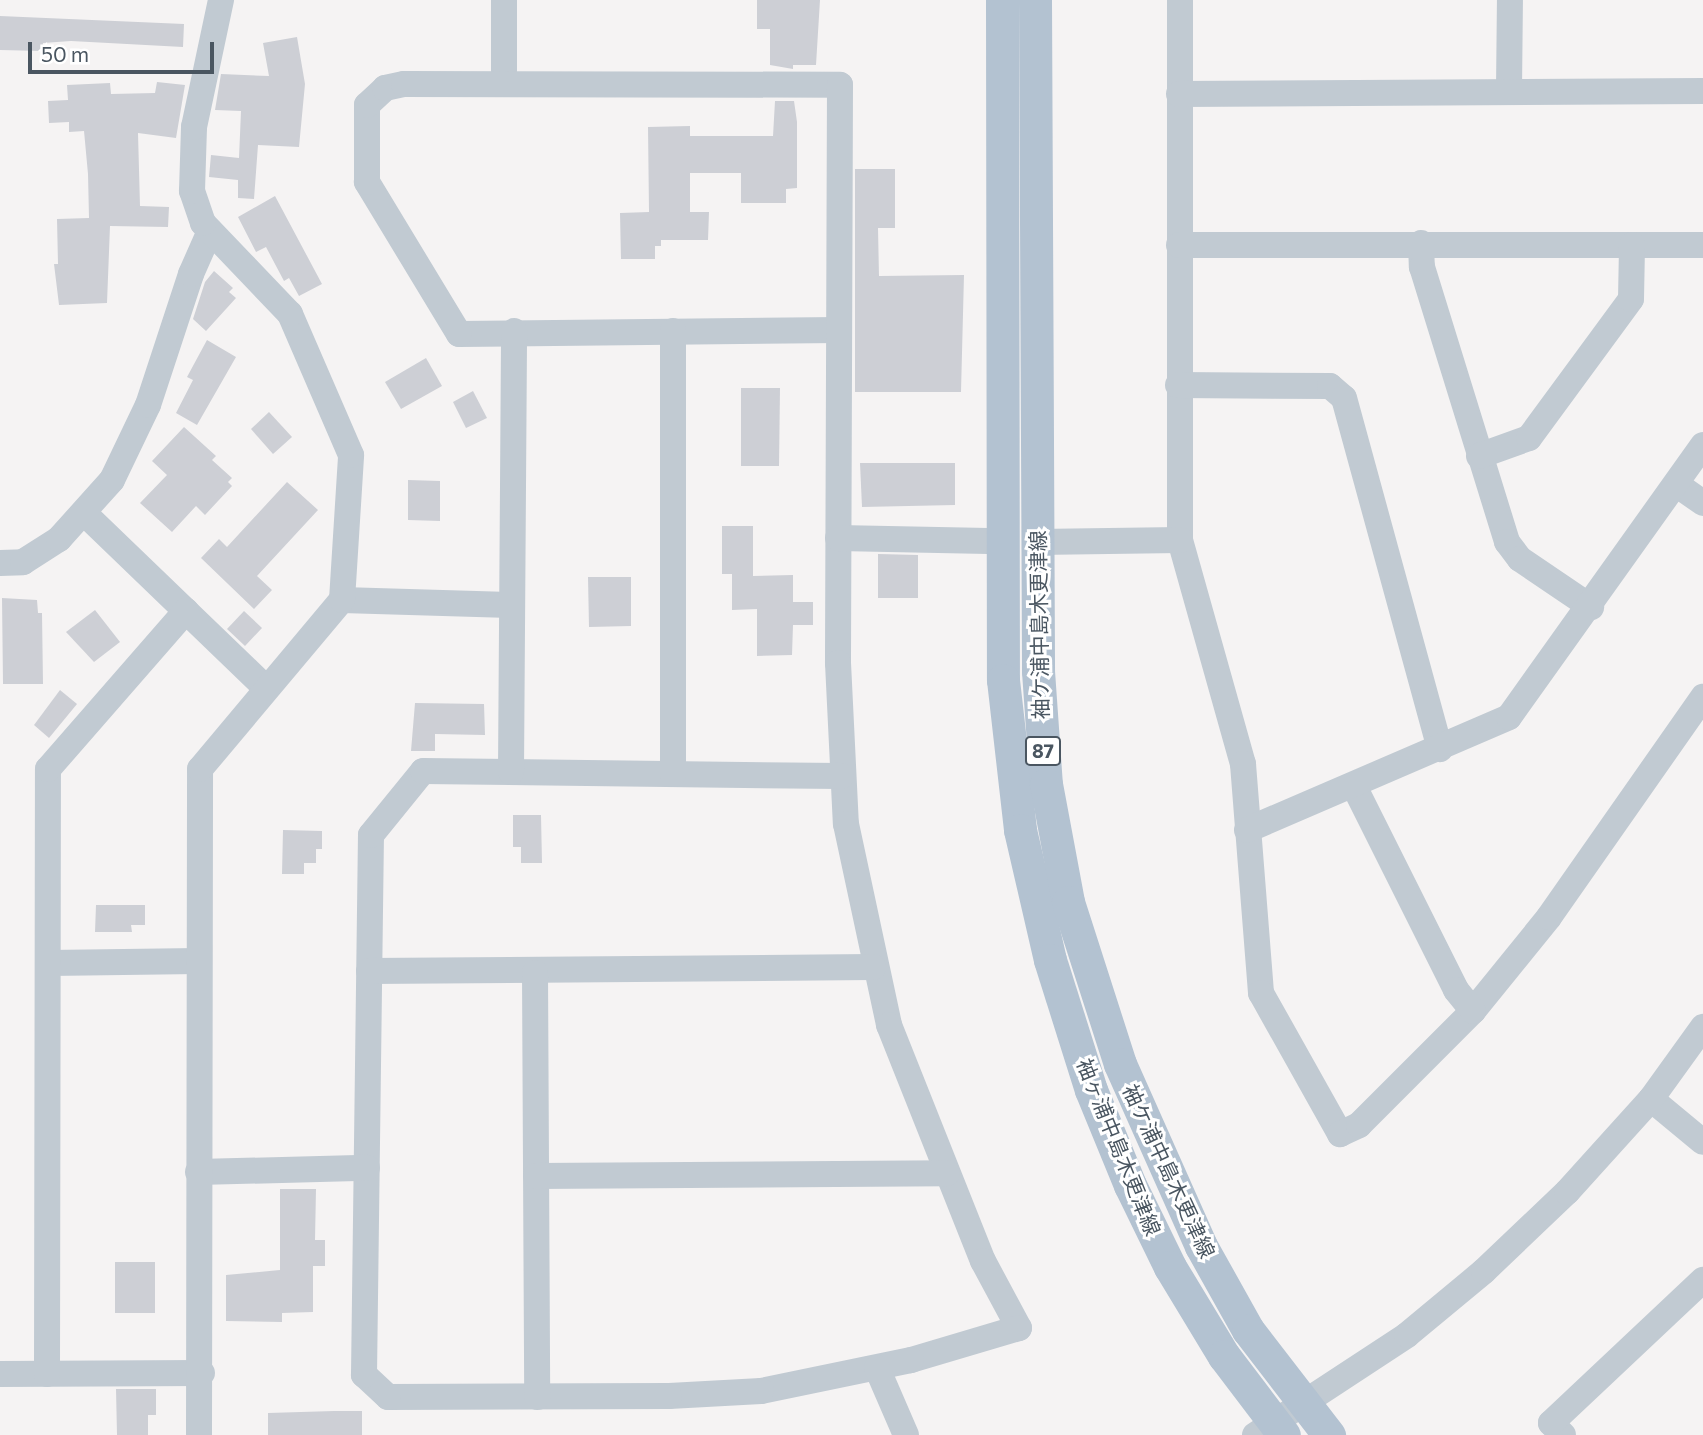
<!DOCTYPE html>
<html>
<head>
<meta charset="utf-8">
<style>
  body { margin:0 }
  #map { position:relative; width:1703px; height:1435px; overflow:hidden; background:#f5f3f3; font-family:Commissioner,"Noto Sans JP",sans-serif }
  div>[style] { position:absolute }
  .building>* { inset:0; background:#cdcfd5 }
  .minor>* { height:26px; margin:-13px; padding:0 13px; transform-origin:13px; border-radius:13px; background:#c1cad2 }
  .major>* { height:33px; margin:-16.5px; padding:0 16.5px; transform-origin:16.5px; border-radius:16.5px; background:#b3c2d1 }
  span { translate:-50% -50%; white-space:nowrap; text-align:center; line-height:1.15; -webkit-text-stroke:6px #fff; paint-order:stroke }
  .shield-label span { padding:2px 5px; background:#fff; border:2px solid; border-radius:5px; -webkit-text-stroke-width:0 }
  .shield-label { font-size:19px; color:#4a5661; font-weight:700 }
  .street-label { font-size:21px; color:#4a5661 }
  .scale { position:absolute; left:28px; top:42px; width:186px; height:32px; box-sizing:border-box; border:4px solid #4a5661; border-top:0; padding-left:9px; font-size:21px; line-height:24px; white-space:nowrap; color:#4a5661; -webkit-text-stroke:5px #fff; paint-order:stroke }
</style>
</head>
<body>
<div id="map">
  <div class="building">
    <div style="clip-path:polygon(757px 0,820px 0,816px 65px,793px 65px,793px 69px,770px 65px,770px 29px,757px 29px)"></div>
    <div style="clip-path:polygon(0 16px,184px 24px,183px 47px,71px 41px,43px 43px,42px 51px,0 50px)"></div>
    <div style="clip-path:polygon(297px 37px,305px 84px,299px 147px,258px 145px,254px 199px,238px 198px,238px 180px,209px 177px,211px 155px,239px 158px,241px 111px,215px 110px,221px 74px,269px 76px,263px 43px)"></div>
    <div style="clip-path:polygon(157px 82px,185px 85px,176px 138px,138px 133px,140px 206px,169px 207px,168px 227px,110px 226px,107px 303px,59px 305px,54px 264px,58px 264px,57px 219px,89px 218px,88px 174px,84px 131px,69px 132px,69px 122px,49px 123px,48px 101px,68px 100px,67px 85px,110px 83px,111px 94px,155px 93px)"></div>
    <div style="clip-path:polygon(775px 101px,794px 101px,797px 122px,797px 188px,786px 189px,786px 203px,741px 203px,741px 173px,690px 173px,690px 212px,709px 212px,708px 240px,661px 240px,661px 246px,655px 246px,655px 259px,621px 259px,620px 213px,649px 212px,648px 127px,690px 126px,690px 136px,773px 136px)"></div>
    <div style="clip-path:polygon(855px 169px,895px 169px,895px 228px,878px 228px,879px 276px,964px 275px,961px 392px,855px 392px)"></div>
    <div style="clip-path:polygon(275px 196px,322px 284px,299px 296px,289px 278px,284px 281px,266px 247px,256px 252px,238px 217px)"></div>
    <div style="clip-path:polygon(214px 271px,233px 288px,229px 292px,236px 298px,206px 331px,193px 319px,205px 282px)"></div>
    <div style="clip-path:polygon(207px 340px,236px 357px,197px 425px,176px 413px,193px 380px,187px 377px)"></div>
    <div style="clip-path:polygon(426px 358px,442px 386px,401px 409px,385px 382px)"></div>
    <div style="clip-path:polygon(741px 388px,780px 388px,779px 466px,741px 466px)"></div>
    <div style="clip-path:polygon(473px 391px,487px 418px,466px 428px,453px 402px)"></div>
    <div style="clip-path:polygon(269px 412px,292px 437px,273px 454px,251px 429px)"></div>
    <div style="clip-path:polygon(184px 427px,216px 456px,212px 460px,232px 478px,228px 482px,232px 486px,205px 515px,196px 506px,172px 532px,140px 503px,167px 475px,152px 461px)"></div>
    <div style="clip-path:polygon(860px 463px,955px 463px,955px 505px,862px 507px)"></div>
    <div style="clip-path:polygon(408px 480px,440px 481px,440px 521px,408px 520px)"></div>
    <div style="clip-path:polygon(287px 482px,318px 510px,257px 576px,272px 590px,254px 609px,201px 558px,219px 539px,227px 547px)"></div>
    <div style="clip-path:polygon(722px 526px,753px 526px,753px 576px,793px 575px,793px 602px,813px 602px,813px 625px,793px 625px,792px 655px,757px 656px,757px 609px,732px 610px,732px 574px,722px 574px)"></div>
    <div style="clip-path:polygon(878px 554px,918px 555px,918px 598px,878px 598px)"></div>
    <div style="clip-path:polygon(588px 577px,631px 577px,631px 626px,589px 627px)"></div>
    <div style="clip-path:polygon(2px 598px,37px 600px,38px 613px,42px 613px,43px 684px,3px 684px)"></div>
    <div style="clip-path:polygon(95px 610px,120px 642px,94px 662px,66px 632px)"></div>
    <div style="clip-path:polygon(244px 611px,262px 628px,245px 646px,227px 629px)"></div>
    <div style="clip-path:polygon(60px 690px,77px 704px,49px 738px,34px 725px)"></div>
    <div style="clip-path:polygon(415px 703px,484px 704px,485px 735px,435px 734px,435px 751px,411px 751px)"></div>
    <div style="clip-path:polygon(513px 815px,541px 815px,542px 863px,521px 863px,521px 847px,513px 847px)"></div>
    <div style="clip-path:polygon(283px 830px,322px 831px,322px 849px,316px 849px,316px 863px,304px 863px,304px 874px,282px 874px)"></div>
    <div style="clip-path:polygon(96px 905px,145px 905px,145px 925px,131px 925px,132px 932px,95px 932px)"></div>
    <div style="clip-path:polygon(280px 1189px,316px 1189px,315px 1240px,325px 1240px,325px 1266px,313px 1266px,313px 1312px,282px 1313px,282px 1322px,226px 1321px,226px 1275px,280px 1270px)"></div>
    <div style="clip-path:polygon(115px 1262px,155px 1262px,155px 1313px,115px 1313px)"></div>
    <div style="clip-path:polygon(116px 1389px,156px 1389px,156px 1415px,148px 1415px,148px 1435px,117px 1435px)"></div>
    <div style="clip-path:polygon(334px 1411px,362px 1411px,362px 1435px,268px 1435px,268px 1413px)"></div>
  </div>
  <div class="minor">
    <div style="left:504px;top:0;width:84px;rotate:90deg"></div>
    <div style="left:1180px;top:0;width:540px;rotate:90deg"></div>
    <div style="left:1180px;top:540px;width:233px;rotate:74.3deg"></div>
    <div style="left:1243px;top:764px;width:230px;rotate:85.5deg"></div>
    <div style="left:1261px;top:993px;width:162px;rotate:60.7deg"></div>
    <div style="left:1340px;top:1134px;width:21px;rotate:-25deg"></div>
    <div style="left:1359px;top:1125px;width:161px;rotate:-45deg"></div>
    <div style="left:1473px;top:1011px;width:121px;rotate:-51deg"></div>
    <div style="left:1549px;top:917px;width:269px;rotate:-55deg"></div>
    <div style="left:1509px;top:90px;width:90px;rotate:-89.4deg"></div>
    <div style="left:1179px;top:94px;width:524px;rotate:-0.33deg"></div>
    <div style="left:1421px;top:243px;width:24px;rotate:88deg"></div>
    <div style="left:1422px;top:267px;width:288px;rotate:72.8deg"></div>
    <div style="left:1507px;top:542px;width:21px;rotate:53deg"></div>
    <div style="left:1520px;top:559px;width:86px;rotate:34.1deg"></div>
    <div style="left:1179px;top:245px;width:524px"></div>
    <div style="left:839px;top:330px;width:380px;rotate:179.4deg"></div>
    <div style="left:459px;top:334px;width:178px;rotate:-121.2deg"></div>
    <div style="left:367px;top:182px;width:77px;rotate:-90deg"></div>
    <div style="left:367px;top:105px;width:25px;rotate:-43deg"></div>
    <div style="left:385px;top:88px;width:19px;rotate:-12deg"></div>
    <div style="left:404px;top:84px;width:436px;rotate:0.1deg"></div>
    <div style="left:840px;top:85px;width:578px;rotate:90.2deg"></div>
    <div style="left:838px;top:663px;width:161px;rotate:87.2deg"></div>
    <div style="left:846px;top:824px;width:206px;rotate:77.9deg"></div>
    <div style="left:889px;top:1025px;width:254px;rotate:68.3deg"></div>
    <div style="left:983px;top:1261px;width:76px;rotate:61.8deg"></div>
    <div style="left:1019px;top:1328px;width:113px;rotate:163.5deg"></div>
    <div style="left:911px;top:1360px;width:153px;rotate:168.3deg"></div>
    <div style="left:761px;top:1391px;width:92px;rotate:176.9deg"></div>
    <div style="left:669px;top:1396px;width:281px;rotate:179.8deg"></div>
    <div style="left:388px;top:1397px;width:33px;rotate:-137deg"></div>
    <div style="left:364px;top:1375px;width:540px;rotate:-89.26deg"></div>
    <div style="left:371px;top:835px;width:82px;rotate:-50.9deg"></div>
    <div style="left:423px;top:771px;width:418px;rotate:0.7deg"></div>
    <div style="left:673px;top:331px;width:443px;rotate:90deg"></div>
    <div style="left:1178px;top:385px;width:152px;rotate:0.4deg"></div>
    <div style="left:1330px;top:386px;width:18px;rotate:41deg"></div>
    <div style="left:1344px;top:398px;width:364px;rotate:74.7deg"></div>
    <div style="left:1479px;top:456px;width:53px;rotate:-19.8deg"></div>
    <div style="left:1529px;top:438px;width:172px;rotate:-53.7deg"></div>
    <div style="left:1631px;top:299px;width:54px;rotate:-88.9deg"></div>
    <div style="left:1676px;top:484px;width:33px;rotate:35deg"></div>
    <div style="left:84px;top:513px;width:251px;rotate:43.9deg"></div>
    <div style="left:838px;top:538px;width:163px;rotate:1.1deg"></div>
    <div style="left:1037px;top:542px;width:143px;rotate:-0.8deg"></div>
    <div style="left:0;top:563px;width:23px;rotate:-2deg"></div>
    <div style="left:23px;top:562px;width:43px;rotate:-32.6deg"></div>
    <div style="left:59px;top:539px;width:79px;rotate:-48.1deg"></div>
    <div style="left:112px;top:480px;width:83px;rotate:-64.4deg"></div>
    <div style="left:148px;top:405px;width:138px;rotate:-71.8deg"></div>
    <div style="left:191px;top:274px;width:47px;rotate:-66.2deg"></div>
    <div style="left:342px;top:600px;width:170px;rotate:1.7deg"></div>
    <div style="left:511px;top:772px;width:441px;rotate:-89.6deg"></div>
    <div style="left:1354px;top:786px;width:228px;rotate:63.4deg"></div>
    <div style="left:1456px;top:990px;width:27px;rotate:51deg"></div>
    <div style="left:1247px;top:830px;width:285px;rotate:-23.3deg"></div>
    <div style="left:1509px;top:717px;width:334px;rotate:-54.5deg"></div>
    <div style="left:49px;top:963px;width:149px;rotate:-0.8deg"></div>
    <div style="left:369px;top:971px;width:504px;rotate:-0.45deg"></div>
    <div style="left:535px;top:973px;width:424px;rotate:89.7deg"></div>
    <div style="left:1651px;top:1099px;width:67px;rotate:39.6deg"></div>
    <div style="left:198px;top:1172px;width:169px;rotate:-1.4deg"></div>
    <div style="left:536px;top:1176px;width:411px;rotate:-0.4deg"></div>
    <div style="left:877px;top:1368px;width:73px;rotate:66.6deg"></div>
    <div style="left:0;top:1374px;width:202px;rotate:-0.3deg"></div>
    <div style="left:47px;top:1374px;width:605px;rotate:-89.91deg"></div>
    <div style="left:48px;top:769px;width:210px;rotate:-48.9deg"></div>
    <div style="left:199px;top:1435px;width:666px;rotate:-89.91deg"></div>
    <div style="left:200px;top:769px;width:221px;rotate:-50deg"></div>
    <div style="left:342px;top:600px;width:145px;rotate:-86.4deg"></div>
    <div style="left:351px;top:455px;width:154px;rotate:-113.4deg"></div>
    <div style="left:290px;top:314px;width:126px;rotate:-133.7deg"></div>
    <div style="left:203px;top:223px;width:34px;rotate:-109deg"></div>
    <div style="left:192px;top:191px;width:64px;rotate:-88.2deg"></div>
    <div style="left:194px;top:127px;width:130px;rotate:-78deg"></div>
    <div style="left:1255px;top:1435px;width:182px;rotate:-33.3deg"></div>
    <div style="left:1407px;top:1335px;width:100px;rotate:-39.7deg"></div>
    <div style="left:1484px;top:1271px;width:115px;rotate:-43.6deg"></div>
    <div style="left:1567px;top:1192px;width:125px;rotate:-47.9deg"></div>
    <div style="left:1651px;top:1099px;width:89px;rotate:-54.2deg"></div>
    <div style="left:1563px;top:1435px;width:17px;rotate:-135deg"></div>
    <div style="left:1551px;top:1423px;width:209px;rotate:-43.3deg"></div>
  </div>
  <div class="major">
    <div style="left:1002px;top:0;width:680px;rotate:89.92deg"></div>
    <div style="left:1003px;top:680px;width:151px;rotate:83.5deg"></div>
    <div style="left:1020px;top:830px;width:133px;rotate:77deg"></div>
    <div style="left:1050px;top:960px;width:136px;rotate:72.5deg"></div>
    <div style="left:1091px;top:1090px;width:103px;rotate:67.7deg"></div>
    <div style="left:1130px;top:1185px;width:91px;rotate:64deg"></div>
    <div style="left:1170px;top:1267px;width:104px;rotate:58.8deg"></div>
    <div style="left:1224px;top:1356px;width:99px;rotate:52.8deg"></div>
    <div style="left:1035px;top:0;width:671px;rotate:89.74deg"></div>
    <div style="left:1038px;top:671px;width:113px;rotate:86deg"></div>
    <div style="left:1046px;top:784px;width:120px;rotate:79.4deg"></div>
    <div style="left:1068px;top:902px;width:170px;rotate:72.2deg"></div>
    <div style="left:1120px;top:1064px;width:199px;rotate:66deg"></div>
    <div style="left:1201px;top:1246px;width:96px;rotate:60.8deg"></div>
    <div style="left:1248px;top:1330px;width:133px;rotate:52.4deg"></div>
  </div>
  <div class="shield-label">
    <span style="left:1043px;top:751px">87</span>
  </div>
  <div class="street-label">
    <span style="left:1039px;top:625px;rotate:-91deg">袖ケ浦中島木更津線</span>
    <span style="left:1119px;top:1147px;rotate:68deg">袖ヶ浦中島木更津線</span>
    <span style="left:1169px;top:1171px;rotate:65deg">袖ケ浦中島木更津線</span>
  </div>
  <div class="scale">50 m</div>
</div>
</body>
</html>
